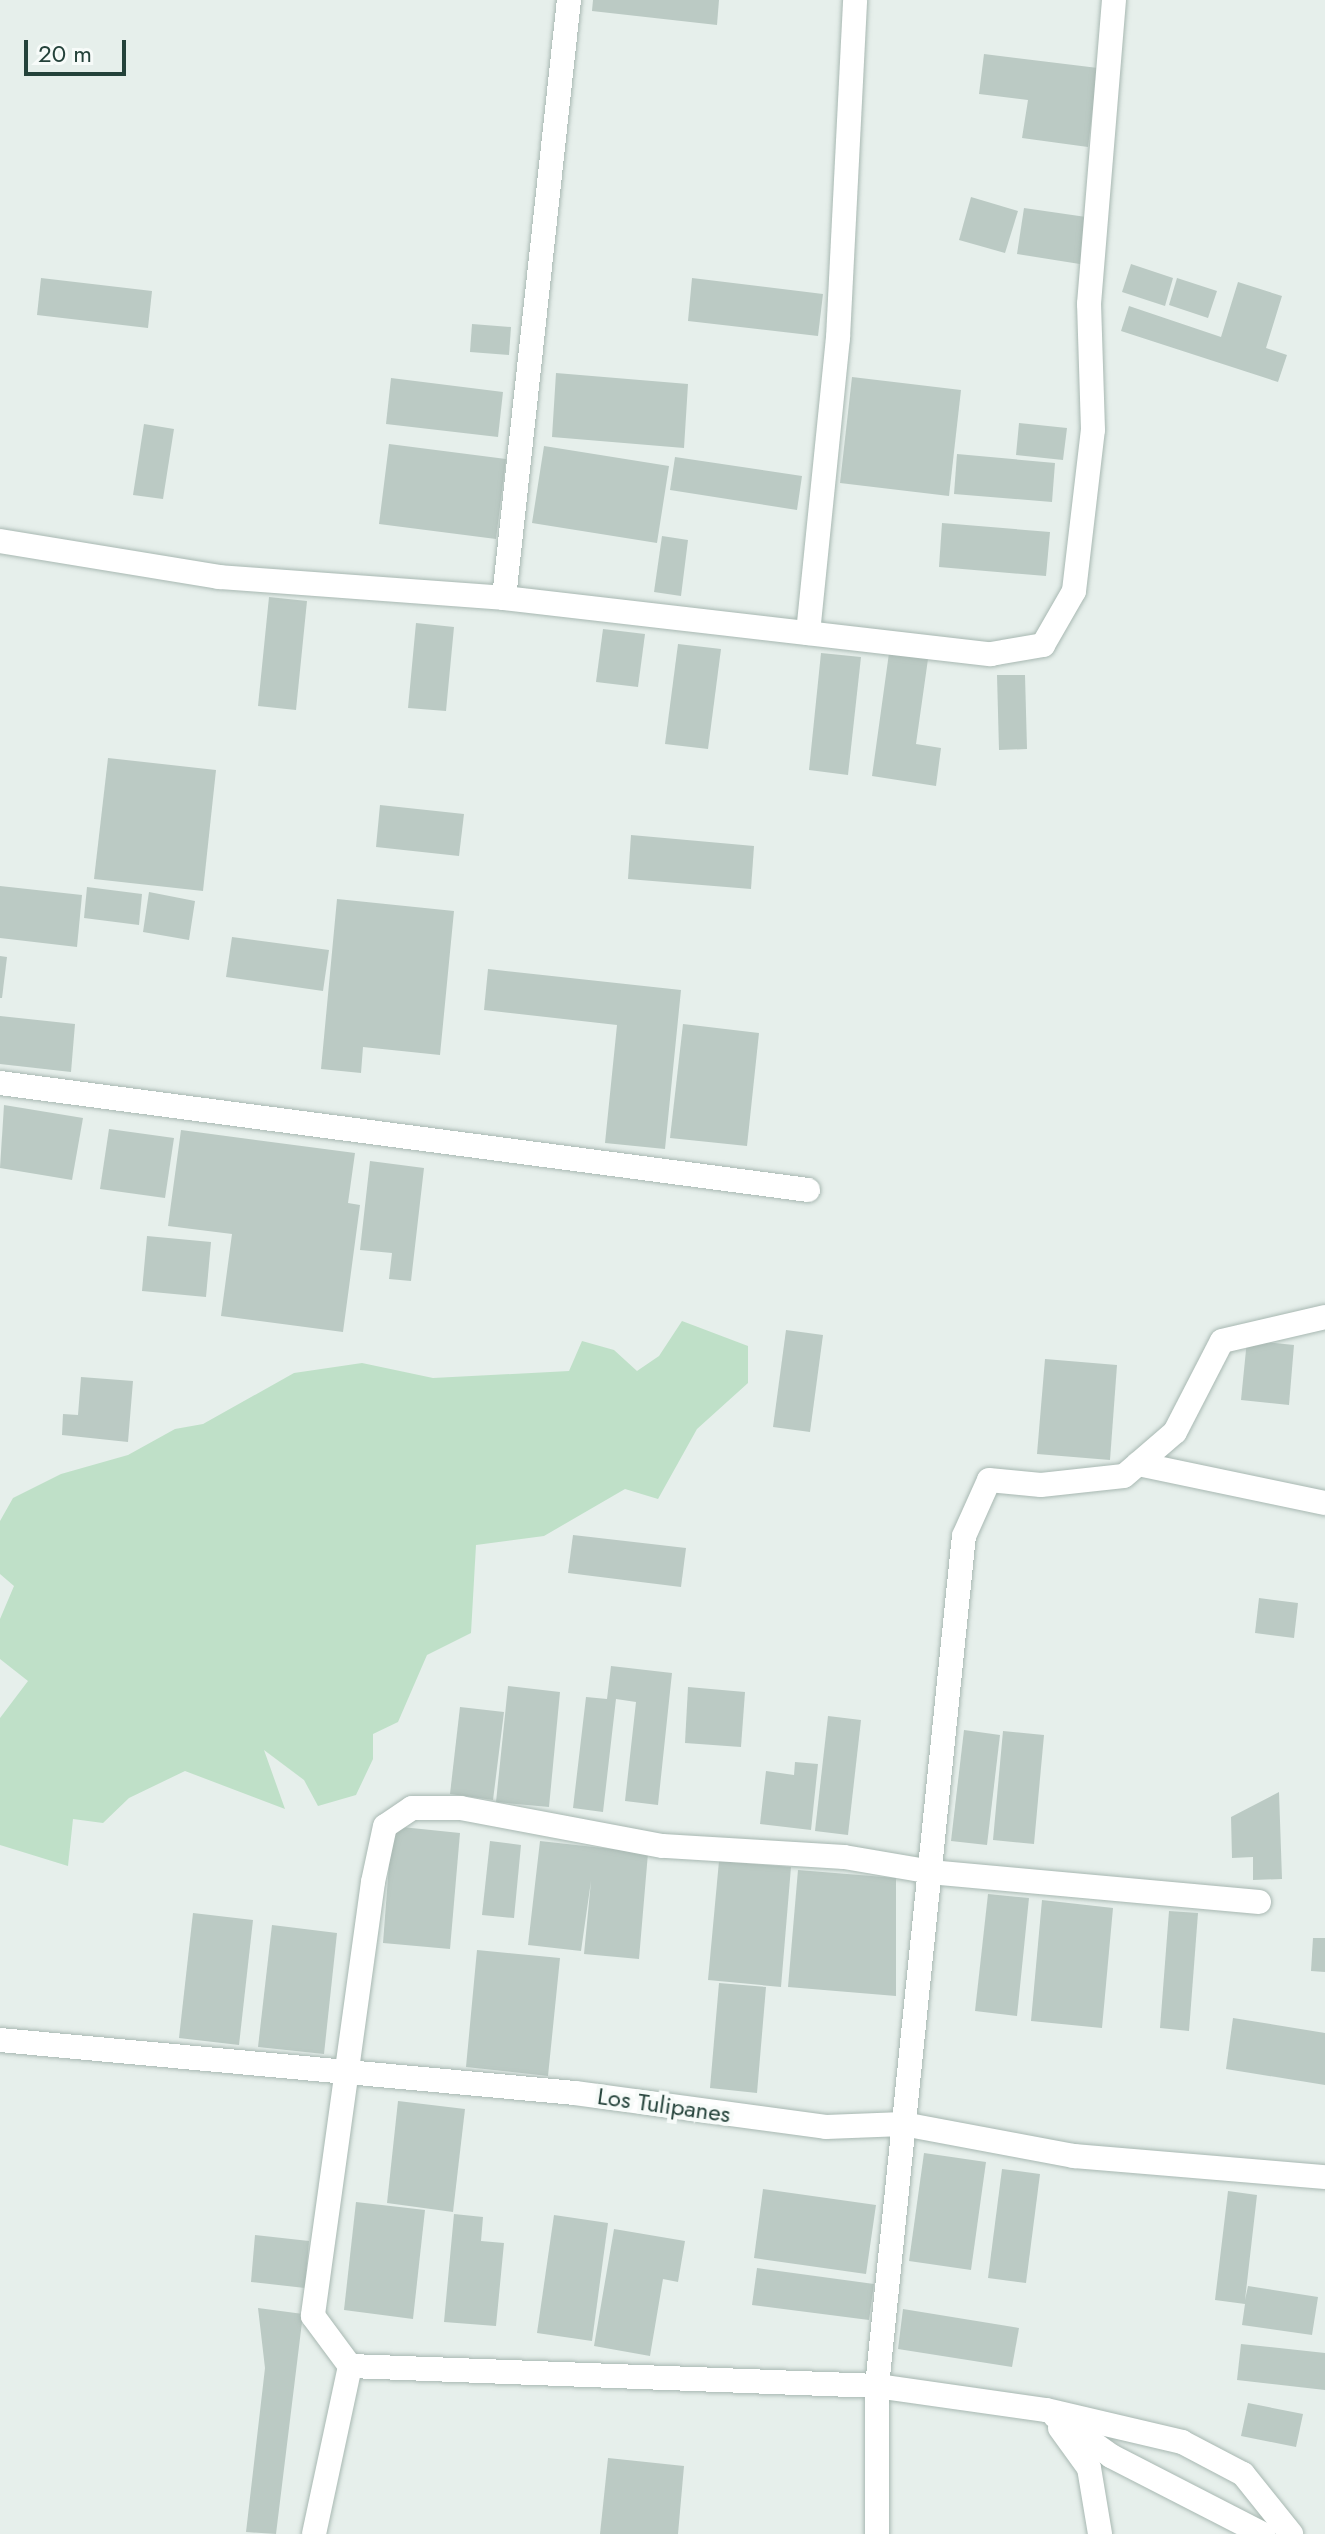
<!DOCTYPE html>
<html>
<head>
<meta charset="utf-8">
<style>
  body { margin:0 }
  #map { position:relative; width:1325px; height:2534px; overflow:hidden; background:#e6efeb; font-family:Jost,sans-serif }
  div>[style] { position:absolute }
  .green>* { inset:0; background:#bfe0c8 }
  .building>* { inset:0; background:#bbcac4 }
  .roads { filter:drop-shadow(0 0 2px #a8b8b2) drop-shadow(0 0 2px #a8b8b2) }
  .minor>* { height:24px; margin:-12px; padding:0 12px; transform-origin:12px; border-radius:12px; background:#fff }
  span { translate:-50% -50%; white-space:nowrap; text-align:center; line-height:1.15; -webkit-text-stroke:8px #f7fbf9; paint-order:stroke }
  .street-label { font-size:24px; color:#24423a }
  .scale { position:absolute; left:24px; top:40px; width:102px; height:36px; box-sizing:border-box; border:4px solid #24423a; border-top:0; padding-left:10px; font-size:24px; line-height:28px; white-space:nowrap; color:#24423a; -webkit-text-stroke:6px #f7fbf9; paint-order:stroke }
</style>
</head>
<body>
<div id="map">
  <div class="green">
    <div style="clip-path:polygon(682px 1321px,748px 1346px,748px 1383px,697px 1429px,658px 1499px,625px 1489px,544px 1536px,476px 1545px,471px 1633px,427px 1655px,398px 1722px,373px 1734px,373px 1759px,356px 1795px,318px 1806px,304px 1780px,264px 1750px,285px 1809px,185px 1771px,129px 1798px,103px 1823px,73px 1819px,68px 1866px,0 1845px,0 1718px,28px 1681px,0 1659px,0 1619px,14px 1586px,0 1574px,0 1521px,13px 1498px,61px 1474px,128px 1455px,175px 1429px,203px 1424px,294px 1373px,362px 1363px,433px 1378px,569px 1371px,582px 1341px,614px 1350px,637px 1371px,659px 1356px)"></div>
  </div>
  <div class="building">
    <div style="clip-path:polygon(593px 0,719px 0,717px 25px,592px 11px)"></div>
    <div style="clip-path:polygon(984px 54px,1098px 68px,1088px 147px,1022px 138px,1028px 100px,979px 94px)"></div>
    <div style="clip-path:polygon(971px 197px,1018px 211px,1005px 253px,959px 240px)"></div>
    <div style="clip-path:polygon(1024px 208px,1093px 218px,1086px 265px,1017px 254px)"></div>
    <div style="clip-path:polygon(1131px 264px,1173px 278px,1165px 306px,1122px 292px)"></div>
    <div style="clip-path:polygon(41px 278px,152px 291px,148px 328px,37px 315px)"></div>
    <div style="clip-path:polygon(692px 278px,823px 294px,818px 336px,688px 321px)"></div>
    <div style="clip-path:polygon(1177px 278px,1217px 291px,1208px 318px,1169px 305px)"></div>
    <div style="clip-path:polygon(1238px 282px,1282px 296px,1266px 348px,1287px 355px,1278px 382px,1121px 331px,1129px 306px,1221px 337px)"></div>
    <div style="clip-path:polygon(472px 324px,511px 327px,509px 355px,470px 352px)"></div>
    <div style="clip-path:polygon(556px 373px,688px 384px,684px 448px,552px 437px)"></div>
    <div style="clip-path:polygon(852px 377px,961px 390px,949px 496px,840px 483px)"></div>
    <div style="clip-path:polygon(391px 378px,503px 392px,498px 437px,386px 424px)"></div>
    <div style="clip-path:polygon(1019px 423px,1067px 428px,1063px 460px,1016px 455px)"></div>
    <div style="clip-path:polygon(144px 424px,174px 429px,163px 499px,133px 495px)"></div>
    <div style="clip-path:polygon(389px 444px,506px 459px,496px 539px,379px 524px)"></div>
    <div style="clip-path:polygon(544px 446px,669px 466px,657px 543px,532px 523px)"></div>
    <div style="clip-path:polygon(957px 454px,1055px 463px,1052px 502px,954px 494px)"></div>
    <div style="clip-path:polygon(675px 457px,802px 476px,797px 510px,670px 490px)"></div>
    <div style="clip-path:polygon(942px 523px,1050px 532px,1046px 576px,939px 567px)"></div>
    <div style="clip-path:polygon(662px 536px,688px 540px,681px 596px,654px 592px)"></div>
    <div style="clip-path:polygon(269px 597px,307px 601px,296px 710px,258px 706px)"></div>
    <div style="clip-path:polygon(416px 623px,454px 627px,446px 711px,408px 708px)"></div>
    <div style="clip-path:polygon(603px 629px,645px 634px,638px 687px,596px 682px)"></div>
    <div style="clip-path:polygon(678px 644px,721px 649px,708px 749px,665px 744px)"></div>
    <div style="clip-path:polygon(821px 653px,861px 657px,848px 775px,809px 770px)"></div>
    <div style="clip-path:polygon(889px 653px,928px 659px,916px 744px,941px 748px,936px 786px,872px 776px)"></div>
    <div style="clip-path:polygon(997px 675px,1025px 675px,1027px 749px,999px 750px)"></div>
    <div style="clip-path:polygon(108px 758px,216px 770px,203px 891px,94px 879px)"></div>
    <div style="clip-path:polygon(380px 805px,464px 814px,459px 856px,376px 847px)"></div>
    <div style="clip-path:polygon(631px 835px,754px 846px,751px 889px,628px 879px)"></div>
    <div style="clip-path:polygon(0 886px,82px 895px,77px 947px,0 938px)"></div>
    <div style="clip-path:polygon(87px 887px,142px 894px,139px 925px,84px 918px)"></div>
    <div style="clip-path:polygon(149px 892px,195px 901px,189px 940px,143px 932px)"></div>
    <div style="clip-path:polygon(337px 899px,454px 911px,440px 1055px,363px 1047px,361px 1073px,321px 1069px)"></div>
    <div style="clip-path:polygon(232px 937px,329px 950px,323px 991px,226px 977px)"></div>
    <div style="clip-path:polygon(0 956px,7px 957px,2px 998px,0 998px)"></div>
    <div style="clip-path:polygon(488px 969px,681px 990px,665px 1149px,605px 1143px,617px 1025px,484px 1010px)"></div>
    <div style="clip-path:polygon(0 1016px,75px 1024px,71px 1072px,0 1064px)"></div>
    <div style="clip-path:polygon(683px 1024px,759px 1033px,747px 1146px,670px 1138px)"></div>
    <div style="clip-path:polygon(4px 1105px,83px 1118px,72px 1180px,0 1168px)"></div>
    <div style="clip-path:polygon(109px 1129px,174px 1138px,165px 1198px,100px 1189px)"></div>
    <div style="clip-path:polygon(181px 1130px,355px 1153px,348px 1203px,360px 1205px,343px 1332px,221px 1316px,232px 1234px,168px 1226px)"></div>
    <div style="clip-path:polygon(370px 1161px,424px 1168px,411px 1281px,389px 1279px,392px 1253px,360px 1250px)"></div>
    <div style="clip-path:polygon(147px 1236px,211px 1242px,206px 1297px,142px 1291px)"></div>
    <div style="clip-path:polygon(786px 1330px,823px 1335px,810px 1432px,773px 1427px)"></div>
    <div style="clip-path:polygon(1247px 1340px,1294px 1345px,1289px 1405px,1241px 1400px)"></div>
    <div style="clip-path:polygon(1045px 1359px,1117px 1365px,1110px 1460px,1037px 1454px)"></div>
    <div style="clip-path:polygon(81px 1377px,133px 1381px,128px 1442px,62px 1435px,63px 1414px,78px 1415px)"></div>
    <div style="clip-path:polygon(573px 1535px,686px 1548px,681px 1587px,568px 1573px)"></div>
    <div style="clip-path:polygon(1259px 1598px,1298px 1603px,1294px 1638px,1255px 1633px)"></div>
    <div style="clip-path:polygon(611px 1666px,672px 1673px,658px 1805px,625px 1801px,636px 1702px,616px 1699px,603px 1812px,573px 1808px,586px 1697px,607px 1699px)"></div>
    <div style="clip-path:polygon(508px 1686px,560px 1692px,549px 1807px,496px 1802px)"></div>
    <div style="clip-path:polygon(688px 1687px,745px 1692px,741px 1747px,685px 1743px)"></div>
    <div style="clip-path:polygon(460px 1707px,504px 1712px,493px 1800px,450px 1794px)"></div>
    <div style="clip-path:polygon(828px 1716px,861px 1720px,848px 1835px,815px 1831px)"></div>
    <div style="clip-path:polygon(964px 1730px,1000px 1735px,987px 1845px,951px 1841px)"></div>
    <div style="clip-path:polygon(1003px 1731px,1044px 1735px,1034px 1844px,993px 1840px)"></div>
    <div style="clip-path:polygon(795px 1762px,818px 1764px,811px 1830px,760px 1824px,766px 1771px,794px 1775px)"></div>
    <div style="clip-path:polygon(1279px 1792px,1282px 1879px,1253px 1880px,1253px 1857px,1232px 1858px,1231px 1817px)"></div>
    <div style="clip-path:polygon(392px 1826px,460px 1833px,450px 1949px,383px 1943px)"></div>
    <div style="clip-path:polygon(490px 1841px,521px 1845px,514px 1918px,482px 1915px)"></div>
    <div style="clip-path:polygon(540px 1841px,648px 1853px,639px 1959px,584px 1954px,591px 1881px,581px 1951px,528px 1945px)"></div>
    <div style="clip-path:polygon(719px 1861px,791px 1867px,781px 1987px,708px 1980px)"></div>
    <div style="clip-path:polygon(798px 1870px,896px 1878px,896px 1996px,788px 1987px)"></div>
    <div style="clip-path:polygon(988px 1894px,1029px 1898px,1017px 2016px,975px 2011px)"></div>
    <div style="clip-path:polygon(1042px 1900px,1113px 1908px,1102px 2028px,1031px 2021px)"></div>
    <div style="clip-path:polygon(1169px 1911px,1198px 1913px,1189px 2031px,1160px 2028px)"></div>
    <div style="clip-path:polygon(193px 1913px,253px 1920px,239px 2045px,179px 2038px)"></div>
    <div style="clip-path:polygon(272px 1925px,337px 1933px,324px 2054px,258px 2047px)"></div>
    <div style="clip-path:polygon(1313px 1938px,1325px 1938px,1325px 1972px,1311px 1971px)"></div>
    <div style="clip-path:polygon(477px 1950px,560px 1958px,548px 2076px,466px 2067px)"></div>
    <div style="clip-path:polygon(719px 1983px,766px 1987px,757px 2093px,710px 2088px)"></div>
    <div style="clip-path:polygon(1233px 2018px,1325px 2033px,1325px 2085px,1226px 2069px)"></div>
    <div style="clip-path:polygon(398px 2101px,465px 2109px,453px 2212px,387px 2203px)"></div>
    <div style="clip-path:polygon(924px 2153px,986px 2162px,971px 2270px,909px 2261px)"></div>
    <div style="clip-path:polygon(1002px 2169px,1040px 2174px,1026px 2283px,988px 2278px)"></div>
    <div style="clip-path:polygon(763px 2189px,876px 2205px,866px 2274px,754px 2258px)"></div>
    <div style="clip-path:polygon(1228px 2191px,1257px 2195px,1245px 2300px,1248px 2286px,1318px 2297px,1312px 2335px,1242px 2325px,1245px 2304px,1215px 2300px)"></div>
    <div style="clip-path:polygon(356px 2202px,425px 2210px,413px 2319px,344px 2310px)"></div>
    <div style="clip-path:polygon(454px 2214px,483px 2217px,481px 2241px,504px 2243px,496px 2326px,444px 2322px)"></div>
    <div style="clip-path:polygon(554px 2215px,608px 2223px,592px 2341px,537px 2333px)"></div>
    <div style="clip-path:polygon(614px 2229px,685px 2241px,678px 2282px,663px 2279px,650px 2356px,594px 2346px)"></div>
    <div style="clip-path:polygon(255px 2235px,309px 2241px,305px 2288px,251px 2282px)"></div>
    <div style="clip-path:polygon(757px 2268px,874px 2284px,869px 2320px,752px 2305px)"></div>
    <div style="clip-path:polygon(258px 2308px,303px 2314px,276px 2534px,246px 2532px,265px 2368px)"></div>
    <div style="clip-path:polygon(903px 2309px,1019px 2328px,1012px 2367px,898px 2349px)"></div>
    <div style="clip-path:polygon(1241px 2344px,1325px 2353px,1325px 2390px,1237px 2380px)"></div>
    <div style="clip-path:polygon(1248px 2403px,1303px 2414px,1296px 2447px,1241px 2436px)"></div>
    <div style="clip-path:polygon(608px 2458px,684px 2466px,678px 2534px,600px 2534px)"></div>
  </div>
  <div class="roads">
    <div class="minor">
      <div style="left:0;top:541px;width:222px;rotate:9.3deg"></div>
      <div style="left:219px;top:577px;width:286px;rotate:4.2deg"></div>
      <div style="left:504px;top:598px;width:490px;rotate:6.6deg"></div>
      <div style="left:991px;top:654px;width:53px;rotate:-9.8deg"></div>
      <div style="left:1043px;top:645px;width:62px;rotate:-60.1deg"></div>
      <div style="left:1074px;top:591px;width:162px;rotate:-83.3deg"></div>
      <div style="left:1093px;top:430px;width:126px;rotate:-91.8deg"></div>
      <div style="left:1089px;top:304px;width:305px;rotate:-85.3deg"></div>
      <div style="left:504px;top:598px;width:602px;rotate:-83.8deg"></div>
      <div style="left:808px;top:633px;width:297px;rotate:-84.2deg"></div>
      <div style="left:838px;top:338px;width:338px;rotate:-87.1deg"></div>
      <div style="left:0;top:1083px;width:815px;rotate:7.54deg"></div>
      <div style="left:1138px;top:1464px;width:191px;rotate:11.8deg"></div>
      <div style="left:1259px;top:1902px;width:328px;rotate:-174.8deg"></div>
      <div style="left:932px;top:1872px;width:89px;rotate:-170.3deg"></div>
      <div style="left:844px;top:1857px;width:182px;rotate:-176.5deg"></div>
      <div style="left:662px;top:1846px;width:205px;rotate:-169.3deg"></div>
      <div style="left:461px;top:1808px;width:49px;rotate:180deg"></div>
      <div style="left:412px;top:1808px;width:32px;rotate:146deg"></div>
      <div style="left:385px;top:1826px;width:57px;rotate:102.1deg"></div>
      <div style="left:373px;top:1882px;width:438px;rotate:97.9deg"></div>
      <div style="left:313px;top:2316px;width:62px;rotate:53.5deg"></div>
      <div style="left:350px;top:2366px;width:527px;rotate:2.17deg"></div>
      <div style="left:877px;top:2386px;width:171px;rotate:8.1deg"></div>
      <div style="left:1046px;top:2410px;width:140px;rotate:13.2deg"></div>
      <div style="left:1182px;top:2442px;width:69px;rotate:27.7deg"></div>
      <div style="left:1243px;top:2474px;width:77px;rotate:51.3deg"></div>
      <div style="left:0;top:2040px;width:577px;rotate:5.27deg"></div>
      <div style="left:575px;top:2093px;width:253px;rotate:7.7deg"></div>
      <div style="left:826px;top:2127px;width:77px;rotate:-2.2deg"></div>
      <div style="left:903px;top:2124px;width:174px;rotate:10.6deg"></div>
      <div style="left:1074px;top:2156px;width:252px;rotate:4.8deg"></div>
      <div style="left:1055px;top:2416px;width:69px;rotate:35.5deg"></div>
      <div style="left:1111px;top:2456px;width:171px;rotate:27.2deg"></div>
      <div style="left:1060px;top:2428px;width:49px;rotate:54.1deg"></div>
      <div style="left:1089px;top:2468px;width:67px;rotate:80.5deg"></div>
      <div style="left:314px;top:2534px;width:172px;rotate:-77.9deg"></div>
      <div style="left:877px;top:2534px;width:148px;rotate:-90deg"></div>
      <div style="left:877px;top:2386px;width:854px;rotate:-84.16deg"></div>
      <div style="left:964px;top:1536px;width:61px;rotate:-65.9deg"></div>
      <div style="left:989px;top:1480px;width:52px;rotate:5.5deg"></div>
      <div style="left:1041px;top:1485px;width:83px;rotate:-6.2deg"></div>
      <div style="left:1124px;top:1476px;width:67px;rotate:-40.8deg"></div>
      <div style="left:1175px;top:1432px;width:102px;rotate:-62.7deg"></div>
      <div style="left:1222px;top:1341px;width:106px;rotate:-13.1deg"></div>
    </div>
  </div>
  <div class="street-label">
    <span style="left:664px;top:2105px;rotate:8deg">Los Tulipanes</span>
  </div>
  <div class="scale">20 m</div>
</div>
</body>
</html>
